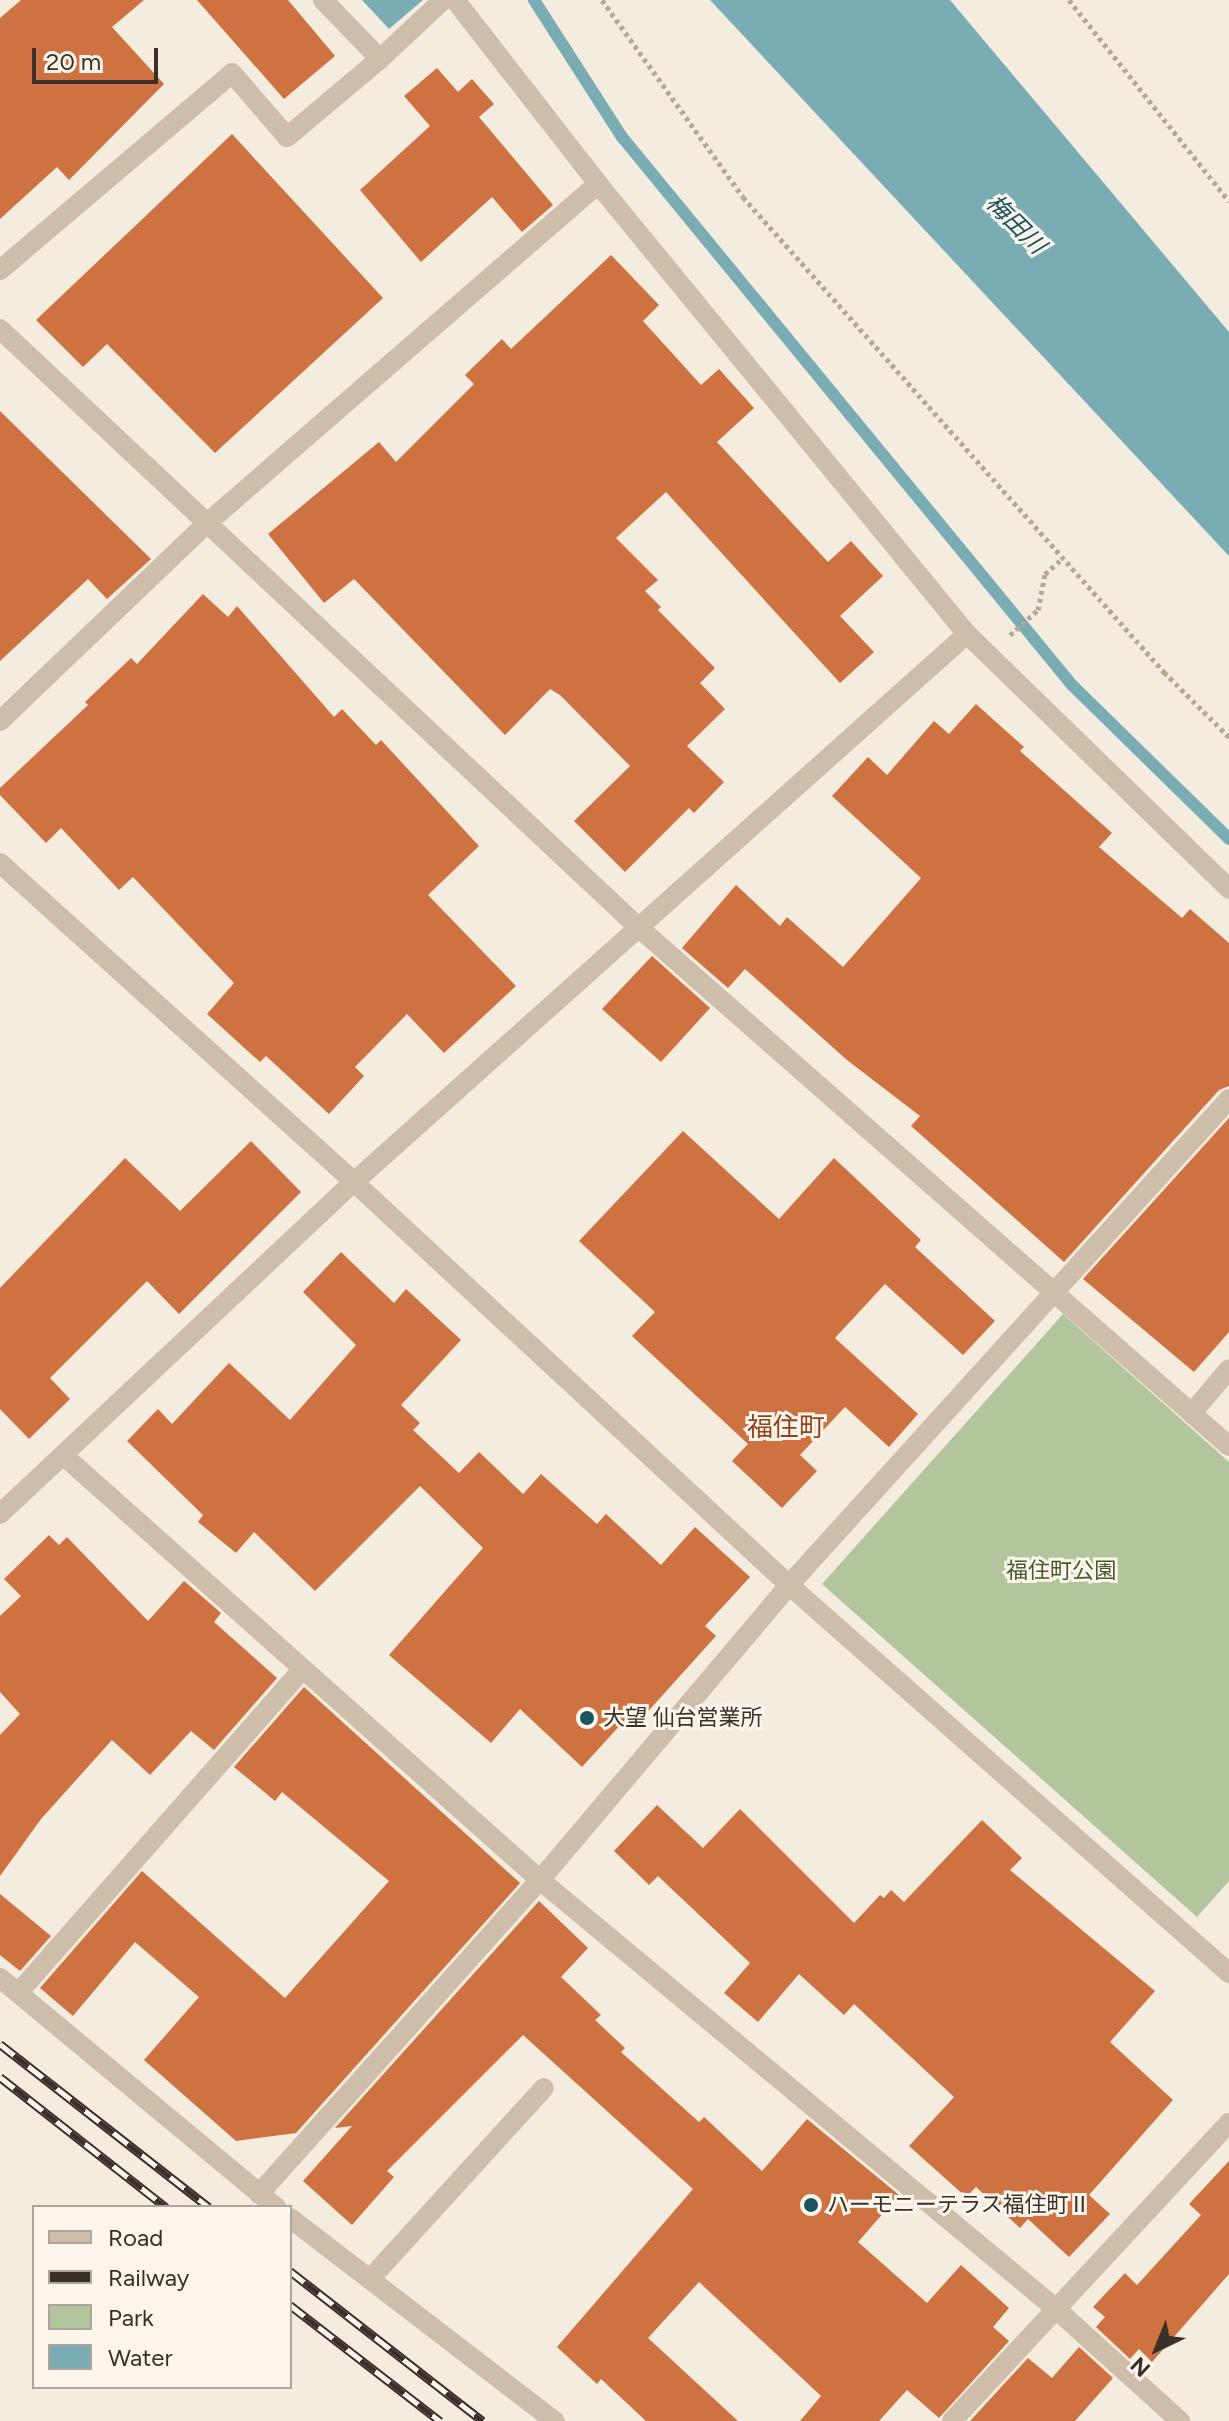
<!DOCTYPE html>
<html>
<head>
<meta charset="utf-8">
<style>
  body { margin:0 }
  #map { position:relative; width:1229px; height:2421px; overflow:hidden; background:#f4ecde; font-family:Figtree,"Noto Sans JP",sans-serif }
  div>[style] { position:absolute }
  .green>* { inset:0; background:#b3c59c }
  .water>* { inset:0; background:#7aacb4 }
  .stream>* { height:12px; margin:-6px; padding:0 6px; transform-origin:6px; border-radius:6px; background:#7aacb4 }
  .building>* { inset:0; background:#ce7242 }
  .path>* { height:5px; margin-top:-2.5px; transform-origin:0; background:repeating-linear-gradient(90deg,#baa792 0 4px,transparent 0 8px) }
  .service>* { height:20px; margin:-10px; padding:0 10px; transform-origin:10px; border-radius:10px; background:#cebda8 }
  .minor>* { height:20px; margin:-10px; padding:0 10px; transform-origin:10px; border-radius:10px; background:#cebda8 }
  .rail>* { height:9px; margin-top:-4.5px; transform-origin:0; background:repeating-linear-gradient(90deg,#fbf5eb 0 18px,#3a3029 0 36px); box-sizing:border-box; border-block:2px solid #3a3029 }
  .dots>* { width:22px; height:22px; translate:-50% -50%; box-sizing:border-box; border:4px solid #fbf5eb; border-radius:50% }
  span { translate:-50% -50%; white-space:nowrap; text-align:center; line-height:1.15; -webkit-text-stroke:6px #fbf5eb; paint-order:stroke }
  .park-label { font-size:22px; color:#445b2b }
  .poi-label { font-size:22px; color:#3a3029 }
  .left { translate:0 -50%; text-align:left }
  .water-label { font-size:24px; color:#1b545f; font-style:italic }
  .quarter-label { font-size:26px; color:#90431c }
  .legend { position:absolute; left:32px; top:2205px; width:260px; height:184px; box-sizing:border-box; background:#fbf5eb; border:2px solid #aea69d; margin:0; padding:10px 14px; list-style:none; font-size:24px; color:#3a3029 }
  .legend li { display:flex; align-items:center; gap:16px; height:40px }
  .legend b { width:40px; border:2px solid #aea69d }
  .north { position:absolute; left:1117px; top:2309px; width:80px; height:80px; -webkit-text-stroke:6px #fbf5eb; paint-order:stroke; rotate:223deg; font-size:22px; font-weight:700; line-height:32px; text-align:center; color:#3a3029 }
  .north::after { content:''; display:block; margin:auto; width:28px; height:36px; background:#3a3029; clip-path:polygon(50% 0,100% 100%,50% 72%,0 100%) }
  .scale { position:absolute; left:32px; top:48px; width:126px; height:36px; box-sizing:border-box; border:4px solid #3a3029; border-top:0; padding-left:10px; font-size:24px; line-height:28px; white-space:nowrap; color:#3a3029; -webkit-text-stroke:6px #fbf5eb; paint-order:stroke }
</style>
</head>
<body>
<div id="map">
  <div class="green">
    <div style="clip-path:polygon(1063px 1314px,1229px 1462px,1229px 1881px,1197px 1917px,822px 1584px)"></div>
  </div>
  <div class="water">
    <div style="clip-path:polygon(362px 0,423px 0,389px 29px)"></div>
    <div style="clip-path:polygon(710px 0,950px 0,1229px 332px,1229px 556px)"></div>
  </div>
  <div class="stream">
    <div style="left:534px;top:0;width:163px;rotate:57.3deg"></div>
    <div style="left:622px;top:137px;width:709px;rotate:50.61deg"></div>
    <div style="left:1072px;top:685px;width:220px;rotate:44.4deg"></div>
  </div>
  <div class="building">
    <div style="clip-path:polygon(21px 0,144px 0,112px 27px,164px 84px,69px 180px,57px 167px,0 219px,0 18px)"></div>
    <div style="clip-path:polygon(197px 0,288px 0,335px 56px,284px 99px)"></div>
    <div style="clip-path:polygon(437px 68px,458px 92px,472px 79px,494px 104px,479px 117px,553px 205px,522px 232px,492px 197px,421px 262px,360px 190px,430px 126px,404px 96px)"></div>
    <div style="clip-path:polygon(232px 134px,383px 298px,215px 453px,107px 344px,83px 367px,36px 320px)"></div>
    <div style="clip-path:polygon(611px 255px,659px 305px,643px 321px,701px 385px,719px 369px,754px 408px,717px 442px,828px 562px,851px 541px,883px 576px,840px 616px,874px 652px,840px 683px,666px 492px,616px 538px,658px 580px,645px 591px,661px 607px,658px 610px,715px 668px,700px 683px,725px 709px,687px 746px,724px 782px,694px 813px,689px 808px,625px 872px,574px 821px,630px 766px,560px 695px,550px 689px,505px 735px,354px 579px,324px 603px,268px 534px,379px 442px,396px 462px,474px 384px,465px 375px,502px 339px,511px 349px)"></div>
    <div style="clip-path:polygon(0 411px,151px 559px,107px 599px,88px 579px,0 661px)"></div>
    <div style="clip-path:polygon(203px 594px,228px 617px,237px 606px,334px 717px,342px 709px,376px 745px,381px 740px,479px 846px,428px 895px,516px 986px,444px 1053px,407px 1014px,355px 1067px,364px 1076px,329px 1114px,266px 1056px,260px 1062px,207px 1014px,234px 983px,133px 877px,119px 890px,61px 828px,46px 843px,0 795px,0 788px,88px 705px,85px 702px,131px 658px,137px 664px)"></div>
    <div style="clip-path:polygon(976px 704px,1024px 747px,1020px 751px,1112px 833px,1099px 847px,1182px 918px,1190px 909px,1229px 943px,1229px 1086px,1219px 1090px,1064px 1262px,911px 1126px,920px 1116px,847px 1060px,745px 969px,728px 988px,682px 948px,736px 885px,780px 926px,787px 917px,843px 967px,921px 878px,832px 796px,868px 757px,887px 775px,934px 721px,949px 734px)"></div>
    <div style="clip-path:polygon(652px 956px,710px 1008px,661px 1062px,602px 1009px)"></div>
    <div style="clip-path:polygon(1229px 1118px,1229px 1332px,1194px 1372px,1083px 1279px)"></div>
    <div style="clip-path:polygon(683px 1131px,779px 1219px,834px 1158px,921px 1240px,915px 1247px,995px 1321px,963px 1355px,885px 1284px,835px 1338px,918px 1414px,889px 1447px,845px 1407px,800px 1455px,817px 1471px,782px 1508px,732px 1461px,748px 1444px,632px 1336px,655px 1312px,579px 1241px)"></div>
    <div style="clip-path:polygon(251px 1141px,301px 1192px,179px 1314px,147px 1281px,50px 1378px,70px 1399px,29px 1439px,0 1409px,0 1288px,125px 1158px,180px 1211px)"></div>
    <div style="clip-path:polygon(341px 1252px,394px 1303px,406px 1289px,461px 1340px,401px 1405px,420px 1423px,413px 1430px,459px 1473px,479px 1452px,523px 1494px,541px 1474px,597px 1524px,606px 1514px,661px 1565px,695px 1527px,750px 1577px,705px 1626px,716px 1636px,642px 1718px,633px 1711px,582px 1767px,520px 1709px,491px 1743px,389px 1655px,483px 1548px,420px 1486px,315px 1591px,254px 1532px,236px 1553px,198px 1522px,203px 1515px,127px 1441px,158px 1409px,172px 1424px,229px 1363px,290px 1420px,356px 1345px,303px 1292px)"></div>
    <div style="clip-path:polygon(49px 1535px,59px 1545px,67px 1537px,148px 1621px,184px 1581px,221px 1613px,214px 1622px,277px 1678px,214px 1750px,191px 1731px,150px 1775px,112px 1740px,41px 1819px,0 1876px,0 1735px,20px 1714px,0 1692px,0 1616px,21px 1596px,4px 1579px)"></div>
    <div style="clip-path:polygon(304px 1687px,520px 1883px,296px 2133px,236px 2141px,144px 2060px,199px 1997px,135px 1942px,73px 2016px,40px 1988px,142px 1871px,285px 1998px,389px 1881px,282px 1792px,275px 1801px,234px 1767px)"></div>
    <div style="clip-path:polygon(657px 1805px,703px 1848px,740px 1809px,854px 1923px,880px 1895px,884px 1898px,891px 1890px,904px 1902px,982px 1820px,1022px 1858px,1010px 1870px,1155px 1991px,1110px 2042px,1173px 2100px,1089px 2195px,1110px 2214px,1069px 2257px,1028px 2219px,1020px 2228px,976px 2187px,966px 2197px,909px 2146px,954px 2097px,854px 2004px,844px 2015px,799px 1974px,758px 2022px,724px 1993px,750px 1963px,658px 1876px,649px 1885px,614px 1851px)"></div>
    <div style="clip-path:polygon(0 1894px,51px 1936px,20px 1971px,0 1955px)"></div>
    <div style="clip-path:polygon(539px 1901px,588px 1948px,561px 1977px,601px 2015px,595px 2020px,625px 2048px,621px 2052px,699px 2122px,704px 2117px,762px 2171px,807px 2119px,899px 2195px,858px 2242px,927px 2303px,961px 2265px,1009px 2308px,993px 2327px,1009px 2341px,939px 2418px,907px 2390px,879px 2421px,800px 2421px,821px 2396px,699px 2282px,648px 2338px,738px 2421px,646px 2421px,601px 2379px,597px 2384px,557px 2347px,693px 2189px,523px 2035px,387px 2171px,394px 2177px,352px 2225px,303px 2181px,352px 2126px,335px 2128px)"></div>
    <div style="clip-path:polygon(1229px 2161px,1229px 2274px,1152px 2362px,1139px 2349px,1130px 2359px,1096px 2327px,1105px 2317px,1093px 2307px,1125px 2273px,1137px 2285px,1201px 2215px,1189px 2204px)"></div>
    <div style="clip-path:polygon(1079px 2347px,1113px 2378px,1075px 2421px,970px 2421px,1028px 2358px,1052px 2378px)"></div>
  </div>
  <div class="path">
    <div style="left:602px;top:0;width:242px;rotate:54.4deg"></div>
    <div style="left:743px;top:197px;width:635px;rotate:48.45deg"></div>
    <div style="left:1164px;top:672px;width:92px;rotate:45deg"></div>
    <div style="left:1069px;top:0;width:257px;rotate:51.5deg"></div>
    <div style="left:1010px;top:635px;width:38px;rotate:-42deg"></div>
    <div style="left:1038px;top:610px;width:37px;rotate:-79deg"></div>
    <div style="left:1045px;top:574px;width:24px;rotate:-42deg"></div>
  </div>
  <div class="service">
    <div style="left:370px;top:2279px;width:258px;rotate:-47.7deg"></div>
  </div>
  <div class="minor">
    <div style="left:323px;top:0;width:82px;rotate:46deg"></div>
    <div style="left:380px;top:59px;width:86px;rotate:-43.1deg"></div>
    <div style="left:455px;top:0;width:233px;rotate:52.1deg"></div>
    <div style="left:598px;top:184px;width:582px;rotate:50.65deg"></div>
    <div style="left:967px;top:634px;width:366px;rotate:44.2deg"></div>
    <div style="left:0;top:270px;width:304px;rotate:-40.3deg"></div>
    <div style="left:232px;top:73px;width:84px;rotate:49.3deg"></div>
    <div style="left:287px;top:137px;width:121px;rotate:-40deg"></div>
    <div style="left:0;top:329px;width:873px;rotate:43.14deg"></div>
    <div style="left:637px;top:926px;width:788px;rotate:41.3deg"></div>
    <div style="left:0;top:721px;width:285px;rotate:-43.7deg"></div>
    <div style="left:206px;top:524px;width:519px;rotate:-40.94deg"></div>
    <div style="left:0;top:863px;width:477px;rotate:42deg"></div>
    <div style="left:354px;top:1182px;width:593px;rotate:42.81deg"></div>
    <div style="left:789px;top:1585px;width:587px;rotate:41.41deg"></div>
    <div style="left:1192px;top:1413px;width:57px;rotate:-49.9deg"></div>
    <div style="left:63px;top:1455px;width:639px;rotate:41.7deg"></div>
    <div style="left:540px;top:1880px;width:670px;rotate:39.73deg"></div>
    <div style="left:1055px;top:2308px;width:169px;rotate:42.1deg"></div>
    <div style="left:0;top:1514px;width:485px;rotate:-43.2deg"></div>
    <div style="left:354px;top:1182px;width:822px;rotate:-41.8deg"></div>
    <div style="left:0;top:1978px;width:359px;rotate:39.7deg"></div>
    <div style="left:19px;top:1992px;width:426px;rotate:-48.7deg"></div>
    <div style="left:259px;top:2194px;width:421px;rotate:-48.2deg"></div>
    <div style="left:540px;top:1880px;width:386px;rotate:-49.8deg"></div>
    <div style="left:789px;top:1585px;width:656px;rotate:-47.84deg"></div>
    <div style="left:290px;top:2218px;width:334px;rotate:37.5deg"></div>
    <div style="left:952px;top:2421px;width:407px;rotate:-47.1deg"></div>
  </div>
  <div class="rail">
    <div style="left:0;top:2044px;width:265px;rotate:38deg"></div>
    <div style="left:0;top:2077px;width:211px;rotate:38.1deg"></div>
    <div style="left:290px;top:2271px;width:244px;rotate:37.9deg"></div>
    <div style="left:290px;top:2305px;width:190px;rotate:37.7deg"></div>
  </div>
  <div class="dots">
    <div style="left:587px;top:1718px;background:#1b545f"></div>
    <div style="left:811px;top:2205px;background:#1b545f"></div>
  </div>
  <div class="park-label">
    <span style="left:1061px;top:1571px">福住町公園</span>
  </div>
  <div class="poi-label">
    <span class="left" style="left:603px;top:1718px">大望 仙台営業所</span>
    <span class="left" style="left:827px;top:2205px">ハーモニーテラス福住町Ⅱ</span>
  </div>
  <div class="water-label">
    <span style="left:1016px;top:224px;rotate:45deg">梅田川</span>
  </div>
  <div class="quarter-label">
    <span style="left:786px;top:1428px">福住町</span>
  </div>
  <ul class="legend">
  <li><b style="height:10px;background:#cebda8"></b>Road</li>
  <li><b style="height:10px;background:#3a3029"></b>Railway</li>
  <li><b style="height:22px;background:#b3c59c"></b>Park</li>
  <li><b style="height:22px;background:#7aacb4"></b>Water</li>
  </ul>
  <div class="north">N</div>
  <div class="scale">20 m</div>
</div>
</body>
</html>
